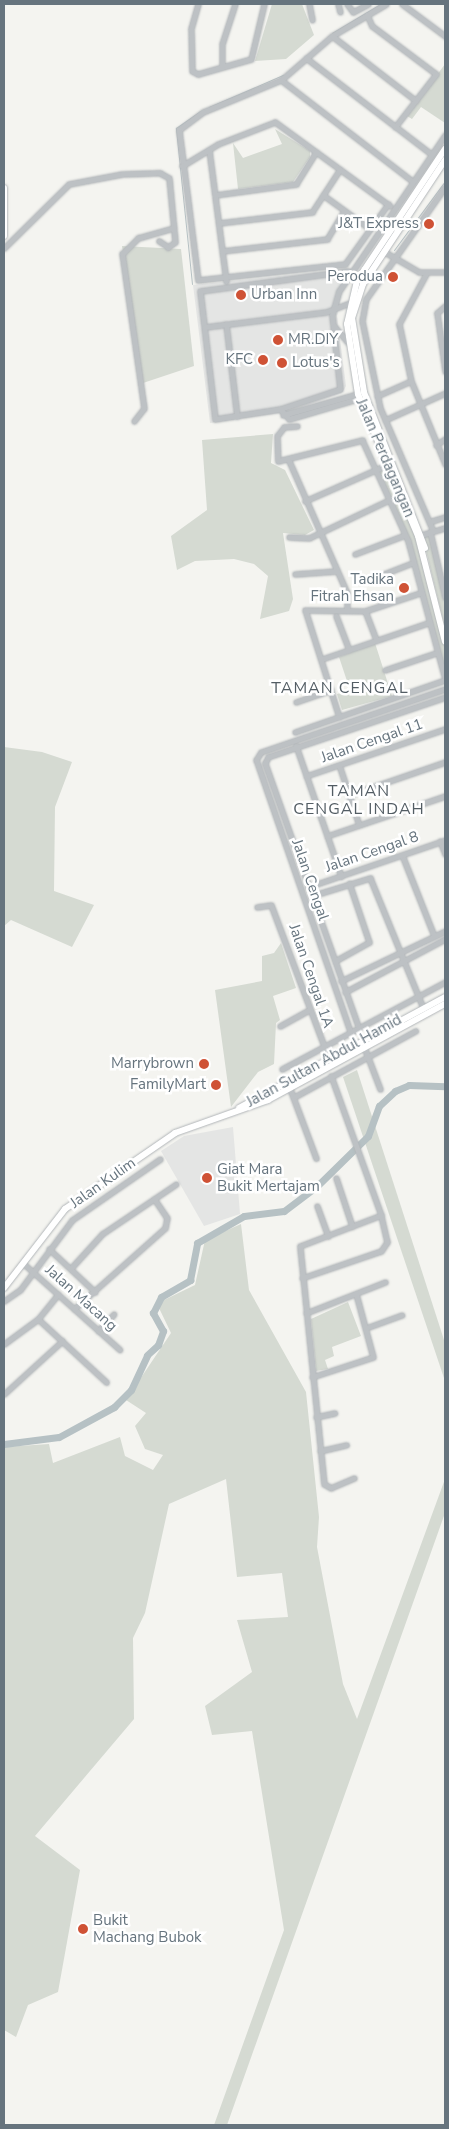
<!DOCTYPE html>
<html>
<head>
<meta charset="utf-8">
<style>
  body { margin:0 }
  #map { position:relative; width:449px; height:2129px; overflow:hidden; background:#f4f4f0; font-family:"Nunito Sans",sans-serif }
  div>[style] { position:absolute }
  .built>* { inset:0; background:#e4e5e4 }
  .green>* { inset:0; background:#d5dad2 }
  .stream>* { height:1px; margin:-0.5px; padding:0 0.5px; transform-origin:0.5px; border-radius:0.5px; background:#b6c1c4 }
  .river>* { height:7px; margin:-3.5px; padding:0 3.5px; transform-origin:3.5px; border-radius:3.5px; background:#b6c1c4 }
  .roads { filter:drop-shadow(0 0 1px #b1b5b8) drop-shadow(0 0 1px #b1b5b8) }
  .minor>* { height:5px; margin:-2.5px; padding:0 2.5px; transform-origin:2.5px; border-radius:2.5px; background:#bdc1c4 }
  .major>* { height:6px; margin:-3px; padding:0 3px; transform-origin:3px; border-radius:3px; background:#fff }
  .dots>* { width:14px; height:14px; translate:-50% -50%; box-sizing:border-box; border:2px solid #fff; border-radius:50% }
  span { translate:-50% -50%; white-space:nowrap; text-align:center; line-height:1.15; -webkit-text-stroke:5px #fff; paint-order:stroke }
  .poi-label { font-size:15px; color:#66747e }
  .right { translate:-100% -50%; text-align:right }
  .left { translate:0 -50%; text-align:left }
  .street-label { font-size:15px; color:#66747e }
  .neighbourhood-label { font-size:16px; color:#535d64; letter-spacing:1px }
  .frame { position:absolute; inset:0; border:5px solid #66747e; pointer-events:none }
</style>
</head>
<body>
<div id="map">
  <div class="built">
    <div style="clip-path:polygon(356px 268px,342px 291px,337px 316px,346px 386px,342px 393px,288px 412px,210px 423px,193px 285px)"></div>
    <div style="clip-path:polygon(233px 1127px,240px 1214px,204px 1226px,161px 1151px,184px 1136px)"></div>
  </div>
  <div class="green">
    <div style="clip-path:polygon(272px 4px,302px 4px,314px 35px,286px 59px,255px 61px)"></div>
    <div style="clip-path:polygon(445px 64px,445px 123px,421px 107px,412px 119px,407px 116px)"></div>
    <div style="clip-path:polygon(275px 129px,310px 151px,310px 157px,293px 182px,238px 189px,233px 143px,243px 158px,282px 144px)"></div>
    <div style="clip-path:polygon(122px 246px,181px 249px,194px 366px,143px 383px)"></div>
    <div style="clip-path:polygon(273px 434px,271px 463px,285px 470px,314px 530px,305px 535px,283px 533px,293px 599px,289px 611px,260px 619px,268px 576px,254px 564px,234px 559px,195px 561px,177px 570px,171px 536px,207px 510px,202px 440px)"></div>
    <div style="clip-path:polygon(386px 465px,418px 536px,445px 642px,445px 679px,408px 541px,375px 470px)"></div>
    <div style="clip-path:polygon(430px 532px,445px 597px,445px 628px,422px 534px)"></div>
    <div style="clip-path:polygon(375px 643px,392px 696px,342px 710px,337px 694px,350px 690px,339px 657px)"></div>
    <div style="clip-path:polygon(4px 747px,42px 752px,72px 762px,55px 807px,54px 891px,94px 905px,72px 947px,11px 920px,4px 926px)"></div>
    <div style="clip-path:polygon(281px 943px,296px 988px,273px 996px,280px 1020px,276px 1023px,274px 1064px,258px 1072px,231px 1107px,215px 990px,262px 981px,262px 956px,274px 953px)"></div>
    <div style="clip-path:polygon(357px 1070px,445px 1343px,445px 1381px,343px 1077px)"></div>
    <div style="clip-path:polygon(241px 1224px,249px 1290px,306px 1392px,319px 1517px,317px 1547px,343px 1684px,357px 1719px,445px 1479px,445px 1513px,227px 2125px,214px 2125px,284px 1930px,252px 1731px,212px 1735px,205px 1706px,252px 1672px,237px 1620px,288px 1617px,282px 1573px,237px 1577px,226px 1479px,169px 1504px,145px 1613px,133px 1638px,134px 1719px,35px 1836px,80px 1870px,58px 1992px,28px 2005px,16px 2037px,4px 2030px,4px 1447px,49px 1444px,53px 1463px,120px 1437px,125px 1456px,153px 1470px,163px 1455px,145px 1449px,135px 1426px,146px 1413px,126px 1400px,171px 1333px,159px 1308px,164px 1300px,195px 1285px,205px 1240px)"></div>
    <div style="clip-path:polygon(348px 1302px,361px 1336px,332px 1347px,334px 1356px,325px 1360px,328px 1369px,316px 1371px,311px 1319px)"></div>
  </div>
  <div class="stream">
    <div style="left:332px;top:33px;width:56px;rotate:-31.1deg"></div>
    <div style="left:209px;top:107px;width:81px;rotate:-23.4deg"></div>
    <div style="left:394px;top:250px;width:86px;rotate:-53.5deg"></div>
    <div style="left:192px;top:284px;width:157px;rotate:-95.9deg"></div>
    <div style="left:176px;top:128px;width:29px;rotate:-35deg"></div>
  </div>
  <div class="river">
    <div style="left:4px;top:1444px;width:55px;rotate:-7.3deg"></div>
    <div style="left:59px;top:1437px;width:63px;rotate:-28.6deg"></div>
    <div style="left:114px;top:1407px;width:24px;rotate:-45deg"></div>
    <div style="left:131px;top:1390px;width:38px;rotate:-65deg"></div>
    <div style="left:147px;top:1355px;width:15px;rotate:-42deg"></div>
    <div style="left:158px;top:1345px;width:15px;rotate:-70deg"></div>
    <div style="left:163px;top:1331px;width:21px;rotate:-119deg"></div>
    <div style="left:153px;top:1313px;width:18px;rotate:-63deg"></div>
    <div style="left:161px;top:1297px;width:34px;rotate:-30deg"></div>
    <div style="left:190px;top:1280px;width:38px;rotate:-79deg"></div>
    <div style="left:197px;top:1243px;width:54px;rotate:-29.9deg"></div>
    <div style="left:244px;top:1216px;width:40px;rotate:-7.1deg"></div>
    <div style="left:284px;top:1211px;width:41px;rotate:-37.1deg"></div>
    <div style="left:317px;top:1186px;width:71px;rotate:-44.4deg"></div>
    <div style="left:368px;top:1136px;width:32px;rotate:-70deg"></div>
    <div style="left:379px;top:1106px;width:22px;rotate:-43deg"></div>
    <div style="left:395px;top:1091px;width:15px;rotate:-23deg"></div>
    <div style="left:409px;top:1085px;width:36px;rotate:2deg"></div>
  </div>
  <div class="roads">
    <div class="minor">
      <div style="left:198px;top:4px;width:26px;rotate:106deg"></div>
      <div style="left:191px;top:29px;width:42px;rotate:88.6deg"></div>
      <div style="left:192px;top:71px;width:7px;rotate:27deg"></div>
      <div style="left:198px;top:74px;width:55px;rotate:-15.8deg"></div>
      <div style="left:251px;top:59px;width:57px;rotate:-76.7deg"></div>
      <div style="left:309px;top:4px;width:16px;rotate:79deg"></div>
      <div style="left:338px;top:4px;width:8px;rotate:76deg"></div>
      <div style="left:347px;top:4px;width:10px;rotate:53deg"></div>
      <div style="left:353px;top:12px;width:17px;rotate:-28deg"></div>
      <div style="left:386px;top:4px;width:63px;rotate:149.3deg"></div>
      <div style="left:332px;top:36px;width:67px;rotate:139.2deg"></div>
      <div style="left:281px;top:80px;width:165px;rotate:37.6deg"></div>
      <div style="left:402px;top:4px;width:54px;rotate:36.7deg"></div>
      <div style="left:367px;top:15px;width:12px;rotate:66deg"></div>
      <div style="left:372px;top:26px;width:80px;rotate:36.9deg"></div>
      <div style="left:436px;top:74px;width:67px;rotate:127.7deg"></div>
      <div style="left:332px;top:36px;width:106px;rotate:37.7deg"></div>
      <div style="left:306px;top:58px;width:158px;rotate:37.5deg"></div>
      <div style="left:222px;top:65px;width:21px;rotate:-90deg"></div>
      <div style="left:222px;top:44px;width:42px;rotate:-72deg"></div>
      <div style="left:281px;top:80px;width:84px;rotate:157.7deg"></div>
      <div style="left:203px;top:112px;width:30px;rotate:143deg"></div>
      <div style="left:179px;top:130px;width:151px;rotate:82.8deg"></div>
      <div style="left:198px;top:280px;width:148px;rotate:-6.2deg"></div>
      <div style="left:345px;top:264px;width:74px;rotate:-54.4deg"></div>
      <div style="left:209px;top:150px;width:132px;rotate:82.6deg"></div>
      <div style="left:182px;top:166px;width:42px;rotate:-31.4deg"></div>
      <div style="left:218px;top:144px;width:61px;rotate:-21.1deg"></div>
      <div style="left:275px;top:122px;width:142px;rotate:36.1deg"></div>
      <div style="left:215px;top:195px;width:82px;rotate:-7.7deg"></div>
      <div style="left:296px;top:184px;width:38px;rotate:-58deg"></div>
      <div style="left:323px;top:195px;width:58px;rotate:35.9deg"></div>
      <div style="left:219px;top:223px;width:94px;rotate:-6.7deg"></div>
      <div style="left:312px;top:212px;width:51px;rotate:-56.9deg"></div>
      <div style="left:4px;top:248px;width:91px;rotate:-44.6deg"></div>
      <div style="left:69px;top:184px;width:54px;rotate:-10.7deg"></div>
      <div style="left:122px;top:174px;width:38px;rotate:-2deg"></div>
      <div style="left:160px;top:173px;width:10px;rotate:29deg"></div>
      <div style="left:169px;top:178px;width:64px;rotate:84.6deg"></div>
      <div style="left:175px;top:242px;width:9px;rotate:144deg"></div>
      <div style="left:168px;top:247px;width:11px;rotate:-146deg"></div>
      <div style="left:222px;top:251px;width:106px;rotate:-6.5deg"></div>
      <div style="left:327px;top:239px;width:33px;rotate:-59deg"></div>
      <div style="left:383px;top:251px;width:42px;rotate:30.3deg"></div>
      <div style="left:419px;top:272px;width:26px"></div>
      <div style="left:348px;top:271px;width:149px;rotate:172.3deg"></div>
      <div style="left:200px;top:291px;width:129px;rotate:83.3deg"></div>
      <div style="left:215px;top:419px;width:66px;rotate:-8.7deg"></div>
      <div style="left:280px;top:409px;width:63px;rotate:-18.4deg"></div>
      <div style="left:340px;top:389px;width:74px;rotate:-96.2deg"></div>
      <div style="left:332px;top:315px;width:25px;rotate:-74deg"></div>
      <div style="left:339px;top:291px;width:189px;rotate:-55.8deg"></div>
      <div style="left:426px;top:274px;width:57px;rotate:118.4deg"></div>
      <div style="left:399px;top:324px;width:58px;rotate:78.1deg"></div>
      <div style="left:411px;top:381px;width:90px;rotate:67.7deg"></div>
      <div style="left:445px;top:306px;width:11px;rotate:139deg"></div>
      <div style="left:437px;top:313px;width:59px;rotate:82.1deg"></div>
      <div style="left:226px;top:324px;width:93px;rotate:83.2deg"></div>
      <div style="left:334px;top:326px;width:23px;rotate:50deg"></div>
      <div style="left:205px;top:327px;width:122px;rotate:-7.1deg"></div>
      <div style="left:326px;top:312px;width:25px;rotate:-21deg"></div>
      <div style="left:377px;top:396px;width:37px;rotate:-24deg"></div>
      <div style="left:280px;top:409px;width:13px;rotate:48deg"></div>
      <div style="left:289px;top:419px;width:75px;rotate:-16.3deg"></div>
      <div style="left:283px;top:415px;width:80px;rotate:-15.9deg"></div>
      <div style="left:385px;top:420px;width:66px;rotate:-24.2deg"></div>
      <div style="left:134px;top:421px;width:16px;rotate:-52deg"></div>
      <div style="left:144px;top:408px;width:156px;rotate:-98.1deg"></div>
      <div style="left:122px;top:254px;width:23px;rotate:-45deg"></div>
      <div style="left:138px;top:238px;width:37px;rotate:-16deg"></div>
      <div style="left:297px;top:426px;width:13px;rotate:176deg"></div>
      <div style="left:284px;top:427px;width:11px;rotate:128deg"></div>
      <div style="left:277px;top:436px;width:25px;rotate:88deg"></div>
      <div style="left:278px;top:461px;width:87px;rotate:-14deg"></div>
      <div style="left:362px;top:440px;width:111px;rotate:65.5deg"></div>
      <div style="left:408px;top:541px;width:143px;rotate:75deg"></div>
      <div style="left:436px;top:445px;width:11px;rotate:-34deg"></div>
      <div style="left:289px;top:461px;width:144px;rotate:66.3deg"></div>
      <div style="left:347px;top:593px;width:16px;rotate:90deg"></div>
      <div style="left:305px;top:501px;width:92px;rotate:-23.8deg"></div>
      <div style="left:432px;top:521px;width:14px;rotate:-17deg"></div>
      <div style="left:433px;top:531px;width:134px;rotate:-113.3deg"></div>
      <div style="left:380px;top:408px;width:89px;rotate:-101.7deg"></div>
      <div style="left:362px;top:321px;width:22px;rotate:-80deg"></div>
      <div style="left:366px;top:299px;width:137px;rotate:-54.8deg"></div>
      <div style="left:430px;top:532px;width:67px;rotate:77deg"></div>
      <div style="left:418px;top:536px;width:28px;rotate:-17deg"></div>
      <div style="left:289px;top:537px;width:20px;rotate:3deg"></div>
      <div style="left:309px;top:538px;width:89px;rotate:-25.4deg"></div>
      <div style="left:355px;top:554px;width:53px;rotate:-20.8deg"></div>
      <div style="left:295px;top:574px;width:42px;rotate:-4.1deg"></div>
      <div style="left:371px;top:579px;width:44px;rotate:-21.3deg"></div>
      <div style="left:365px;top:611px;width:31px;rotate:69deg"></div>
      <div style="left:336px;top:616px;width:36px;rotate:69deg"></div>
      <div style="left:322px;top:659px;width:112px;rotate:-18.8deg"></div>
      <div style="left:385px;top:670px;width:54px;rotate:-18.4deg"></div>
      <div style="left:296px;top:702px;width:37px;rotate:-19deg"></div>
      <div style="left:339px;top:717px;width:112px;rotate:-107.6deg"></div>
      <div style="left:305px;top:610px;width:60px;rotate:1deg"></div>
      <div style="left:365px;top:611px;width:58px;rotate:-18.1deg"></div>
      <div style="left:295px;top:732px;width:159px;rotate:-19.1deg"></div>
      <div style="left:296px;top:746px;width:138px;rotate:70.9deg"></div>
      <div style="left:339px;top:765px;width:63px;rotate:71.6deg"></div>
      <div style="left:306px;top:776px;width:147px;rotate:-18.7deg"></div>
      <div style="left:349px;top:795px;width:102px;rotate:-19deg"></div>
      <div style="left:327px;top:836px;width:125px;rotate:-18.7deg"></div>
      <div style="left:440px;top:841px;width:14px;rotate:69deg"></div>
      <div style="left:402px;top:855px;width:87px;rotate:68.4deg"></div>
      <div style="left:308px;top:887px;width:145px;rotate:-18.9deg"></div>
      <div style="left:311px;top:896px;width:62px;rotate:-17deg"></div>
      <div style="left:370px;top:878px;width:140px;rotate:67.8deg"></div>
      <div style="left:257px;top:907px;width:14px;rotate:-8deg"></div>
      <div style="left:271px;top:905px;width:168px;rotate:69.4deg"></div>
      <div style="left:335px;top:961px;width:39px;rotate:-29deg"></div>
      <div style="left:369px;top:942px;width:62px;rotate:-108.7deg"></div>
      <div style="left:341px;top:981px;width:115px;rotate:-25.7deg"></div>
      <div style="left:345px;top:992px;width:113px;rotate:-27.9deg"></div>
      <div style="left:280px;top:1026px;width:33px;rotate:-29deg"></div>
      <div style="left:358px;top:1026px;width:279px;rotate:-109.5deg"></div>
      <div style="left:265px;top:763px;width:7px;rotate:-63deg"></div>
      <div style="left:268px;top:757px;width:187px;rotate:-18.7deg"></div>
      <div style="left:350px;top:1031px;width:287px;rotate:-109.1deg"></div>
      <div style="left:256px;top:760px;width:9px;rotate:-58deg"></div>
      <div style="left:261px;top:752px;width:194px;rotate:-18.9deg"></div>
      <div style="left:364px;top:1047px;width:45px;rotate:69.1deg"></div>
      <div style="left:282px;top:1069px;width:185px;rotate:-28.1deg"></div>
      <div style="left:290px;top:1089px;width:74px;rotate:69.4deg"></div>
      <div style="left:296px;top:1096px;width:136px;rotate:-28.6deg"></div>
      <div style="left:336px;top:1178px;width:51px;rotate:71.6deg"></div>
      <div style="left:317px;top:1206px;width:32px;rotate:70deg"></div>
      <div style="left:49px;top:1249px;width:63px;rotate:43.1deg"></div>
      <div style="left:25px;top:1265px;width:127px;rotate:41.8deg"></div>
      <div style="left:72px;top:1267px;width:45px;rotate:-47.7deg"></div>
      <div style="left:102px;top:1234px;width:89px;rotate:-34deg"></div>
      <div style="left:302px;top:1278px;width:83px;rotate:-18.9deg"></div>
      <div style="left:381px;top:1251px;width:11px;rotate:-56deg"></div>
      <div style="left:387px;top:1242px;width:28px;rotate:-103deg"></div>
      <div style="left:381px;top:1215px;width:148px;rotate:-109.8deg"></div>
      <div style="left:4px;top:1301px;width:19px;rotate:-35deg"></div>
      <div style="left:20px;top:1290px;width:87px;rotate:-53.4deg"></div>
      <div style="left:72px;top:1220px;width:107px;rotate:-34.7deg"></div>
      <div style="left:74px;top:1309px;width:122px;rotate:-41.7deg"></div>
      <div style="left:165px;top:1228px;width:10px;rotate:-79deg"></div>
      <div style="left:167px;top:1218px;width:23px;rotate:-124deg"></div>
      <div style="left:306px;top:1313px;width:85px;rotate:-21.4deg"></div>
      <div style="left:38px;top:1319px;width:93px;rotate:42.8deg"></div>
      <div style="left:366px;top:1328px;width:38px;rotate:-20deg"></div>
      <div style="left:98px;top:1331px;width:23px;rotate:-47deg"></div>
      <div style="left:4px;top:1344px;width:42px;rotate:-36.3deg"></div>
      <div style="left:38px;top:1319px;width:32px;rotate:-51deg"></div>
      <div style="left:312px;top:1377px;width:64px;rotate:-18.2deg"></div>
      <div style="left:373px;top:1357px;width:65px;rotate:-105.1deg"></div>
      <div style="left:4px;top:1394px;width:79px;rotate:-42.4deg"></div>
      <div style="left:316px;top:1417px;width:19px;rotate:-12deg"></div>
      <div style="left:320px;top:1451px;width:27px;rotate:-13deg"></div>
      <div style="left:354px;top:1478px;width:25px;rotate:157deg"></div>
      <div style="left:331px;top:1488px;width:8px;rotate:-150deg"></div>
      <div style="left:324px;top:1484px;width:239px;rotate:-95.8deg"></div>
      <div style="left:300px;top:1246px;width:87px;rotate:-20.9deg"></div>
    </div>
    <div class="major">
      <div style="left:445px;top:149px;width:159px;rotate:123.7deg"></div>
      <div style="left:357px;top:281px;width:44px;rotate:103.1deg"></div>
      <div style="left:347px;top:324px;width:71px;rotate:81.1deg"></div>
      <div style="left:358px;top:394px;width:154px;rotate:67.1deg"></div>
      <div style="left:418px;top:536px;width:109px;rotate:75.7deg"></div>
      <div style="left:4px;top:188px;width:48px;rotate:90deg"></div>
      <div style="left:425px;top:548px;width:168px;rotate:-111.4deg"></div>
      <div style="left:364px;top:392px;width:75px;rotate:-99.2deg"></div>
      <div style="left:352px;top:318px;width:36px;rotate:-72deg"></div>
      <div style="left:363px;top:284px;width:149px;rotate:-56.5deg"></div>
      <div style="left:239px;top:1108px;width:234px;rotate:-28.3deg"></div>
      <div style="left:4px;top:1288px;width:100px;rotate:-52.3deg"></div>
      <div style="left:65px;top:1209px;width:134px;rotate:-34.6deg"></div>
      <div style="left:175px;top:1133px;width:99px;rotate:-19.5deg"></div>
      <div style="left:268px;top:1100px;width:201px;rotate:-28.5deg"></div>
    </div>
  </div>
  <div class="dots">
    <div style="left:429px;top:224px;background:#cf5235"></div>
    <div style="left:393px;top:277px;background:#cf5235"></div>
    <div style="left:241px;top:295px;background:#cf5235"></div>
    <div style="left:278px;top:340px;background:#cf5235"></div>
    <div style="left:263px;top:360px;background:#cf5235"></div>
    <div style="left:282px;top:363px;background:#cf5235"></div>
    <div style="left:404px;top:588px;background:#cf5235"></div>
    <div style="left:204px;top:1064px;background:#cf5235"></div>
    <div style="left:216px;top:1085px;background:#cf5235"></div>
    <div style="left:207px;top:1178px;background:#cf5235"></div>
    <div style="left:83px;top:1929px;background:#cf5235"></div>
  </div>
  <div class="poi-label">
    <span class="right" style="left:419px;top:224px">J&amp;T Express</span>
    <span class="right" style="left:383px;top:277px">Perodua</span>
    <span class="left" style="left:251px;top:295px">Urban Inn</span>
    <span class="left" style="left:288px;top:340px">MR.DIY</span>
    <span class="right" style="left:253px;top:360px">KFC</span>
    <span class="left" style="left:292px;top:363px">Lotus's</span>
    <span class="right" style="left:394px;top:588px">Tadika<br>Fitrah Ehsan</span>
    <span class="right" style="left:194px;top:1064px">Marrybrown</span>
    <span class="right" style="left:206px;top:1085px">FamilyMart</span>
    <span class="left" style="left:217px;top:1178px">Giat Mara<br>Bukit Mertajam</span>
    <span class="left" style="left:93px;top:1929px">Bukit<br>Machang Bubok</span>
  </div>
  <div class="street-label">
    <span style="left:385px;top:458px;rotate:67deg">Jalan Perdagangan</span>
    <span style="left:372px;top:741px;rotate:-19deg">Jalan Cengal 11</span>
    <span style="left:372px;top:852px;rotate:-19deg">Jalan Cengal 8</span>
    <span style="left:310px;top:880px;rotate:71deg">Jalan Cengal</span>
    <span style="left:311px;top:976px;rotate:71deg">Jalan Cengal 1A</span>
    <span style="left:324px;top:1061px;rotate:-29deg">Jalan Sultan Abdul Hamid</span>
    <span style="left:103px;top:1183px;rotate:-35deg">Jalan Kulim</span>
    <span style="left:81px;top:1298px;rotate:42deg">Jalan Macang</span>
  </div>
  <div class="neighbourhood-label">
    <span style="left:340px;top:688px">TAMAN CENGAL</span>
    <span style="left:359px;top:800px">TAMAN<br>CENGAL INDAH</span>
  </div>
  <div class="frame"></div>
</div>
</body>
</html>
